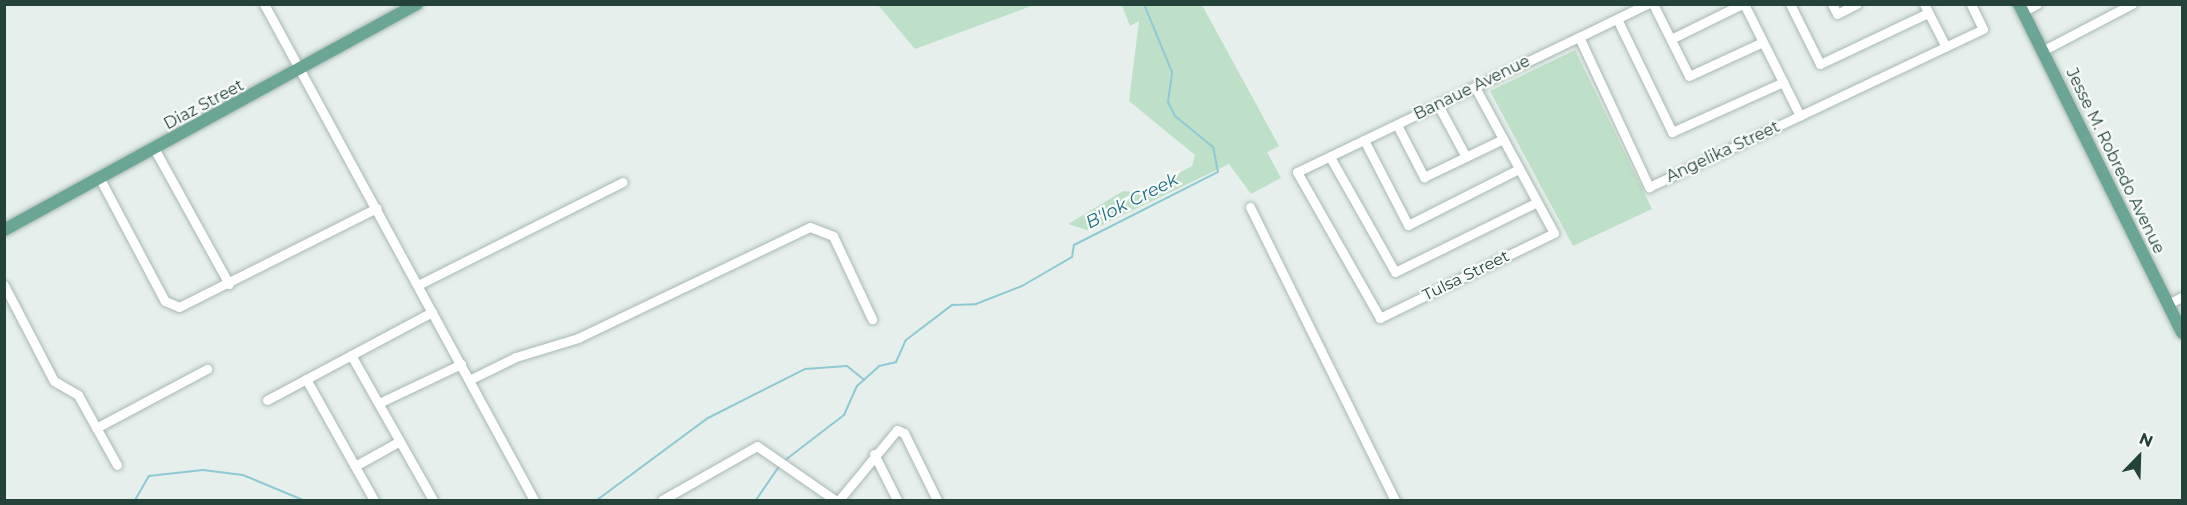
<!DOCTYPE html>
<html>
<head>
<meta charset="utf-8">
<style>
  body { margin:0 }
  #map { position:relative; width:2187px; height:505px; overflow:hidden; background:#e6efeb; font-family:Montserrat,sans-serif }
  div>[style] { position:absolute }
  .green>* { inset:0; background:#bfe0c8 }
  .stream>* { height:2px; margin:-1px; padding:0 1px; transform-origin:1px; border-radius:1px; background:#8ec9d4 }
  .roads { filter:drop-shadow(0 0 2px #a8b8b2) drop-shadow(0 0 2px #a8b8b2) }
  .minor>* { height:9px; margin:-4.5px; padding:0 4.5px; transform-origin:4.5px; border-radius:4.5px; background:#fff }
  .major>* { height:12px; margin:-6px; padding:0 6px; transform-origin:6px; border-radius:6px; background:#6aa596 }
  span { translate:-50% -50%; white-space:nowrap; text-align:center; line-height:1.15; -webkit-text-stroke:4.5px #f7fbf9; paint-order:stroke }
  .street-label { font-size:16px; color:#24423a }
  .water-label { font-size:18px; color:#1c6f80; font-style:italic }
  .frame { position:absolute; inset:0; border:6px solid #24423a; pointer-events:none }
  .north { position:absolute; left:2109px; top:427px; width:60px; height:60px; -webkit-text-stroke:4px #f7fbf9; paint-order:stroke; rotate:23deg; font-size:16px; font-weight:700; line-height:24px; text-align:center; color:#24423a }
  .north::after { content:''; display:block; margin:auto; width:21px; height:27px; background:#24423a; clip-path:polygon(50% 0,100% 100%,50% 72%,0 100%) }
</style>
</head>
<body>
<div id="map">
  <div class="green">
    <div style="clip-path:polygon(878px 5px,1034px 5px,915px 49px)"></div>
    <div style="clip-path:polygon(1122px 5px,1202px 5px,1279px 146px,1267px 152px,1281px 178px,1251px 194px,1229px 164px,1090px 231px,1068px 224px,1123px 191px,1142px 193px,1192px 166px,1195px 155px,1129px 101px,1139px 21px,1130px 26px)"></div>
    <div style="clip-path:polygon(1575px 50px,1652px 209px,1573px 246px,1490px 91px)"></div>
  </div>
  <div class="stream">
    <div style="left:784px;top:461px;width:76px;rotate:-37.5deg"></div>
    <div style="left:844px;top:415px;width:32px;rotate:-66deg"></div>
    <div style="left:857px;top:386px;width:30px;rotate:-42deg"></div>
    <div style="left:879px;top:366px;width:17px;rotate:-13deg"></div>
    <div style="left:896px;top:362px;width:24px;rotate:-66deg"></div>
    <div style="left:906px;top:340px;width:58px;rotate:-37.3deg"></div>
    <div style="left:952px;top:305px;width:24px;rotate:-2deg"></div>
    <div style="left:976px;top:304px;width:49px;rotate:-21.4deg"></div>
    <div style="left:1022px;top:286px;width:58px;rotate:-30.1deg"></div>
    <div style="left:1072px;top:257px;width:12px;rotate:-81deg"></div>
    <div style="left:1074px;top:245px;width:161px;rotate:-26.9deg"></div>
    <div style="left:1218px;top:172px;width:25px;rotate:-101deg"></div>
    <div style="left:1213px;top:147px;width:49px;rotate:-140.8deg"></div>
    <div style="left:1175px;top:116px;width:16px;rotate:-117deg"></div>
    <div style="left:1168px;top:102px;width:30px;rotate:-82deg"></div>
    <div style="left:1172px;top:72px;width:74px;rotate:-112.4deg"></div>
    <div style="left:135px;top:500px;width:28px;rotate:-60deg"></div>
    <div style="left:149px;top:476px;width:54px;rotate:-6.3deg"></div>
    <div style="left:203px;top:470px;width:40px;rotate:7.1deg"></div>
    <div style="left:243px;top:475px;width:65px;rotate:22.6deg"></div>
    <div style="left:597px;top:500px;width:138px;rotate:-36.5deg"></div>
    <div style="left:708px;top:418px;width:109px;rotate:-26.8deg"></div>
    <div style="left:805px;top:369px;width:42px;rotate:-4.1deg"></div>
    <div style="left:847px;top:366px;width:22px;rotate:39deg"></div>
    <div style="left:756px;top:500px;width:42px;rotate:-55.6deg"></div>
  </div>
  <div class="roads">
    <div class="minor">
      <div style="left:264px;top:4px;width:565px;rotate:61.44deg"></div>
      <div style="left:1653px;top:4px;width:80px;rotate:63.4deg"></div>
      <div style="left:1689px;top:76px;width:81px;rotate:-24.7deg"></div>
      <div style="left:1744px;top:4px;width:125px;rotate:63.4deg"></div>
      <div style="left:1790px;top:4px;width:67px;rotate:63.4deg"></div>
      <div style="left:1820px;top:64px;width:119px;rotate:-25.3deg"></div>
      <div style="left:1832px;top:4px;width:11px;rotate:63deg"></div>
      <div style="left:1837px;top:14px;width:22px;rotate:-27deg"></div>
      <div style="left:1924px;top:4px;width:48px;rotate:62.9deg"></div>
      <div style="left:2022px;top:12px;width:17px;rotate:-28deg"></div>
      <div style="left:1617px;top:19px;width:126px;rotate:64deg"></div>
      <div style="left:1672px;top:132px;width:122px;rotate:-24.2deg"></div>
      <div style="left:1579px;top:37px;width:166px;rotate:65deg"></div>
      <div style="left:1649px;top:187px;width:369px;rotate:-25.3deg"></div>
      <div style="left:1983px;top:29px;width:28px;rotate:-116deg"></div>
      <div style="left:1671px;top:39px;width:79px;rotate:-26.2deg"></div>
      <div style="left:2042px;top:51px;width:102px;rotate:-27.6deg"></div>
      <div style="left:1475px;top:87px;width:166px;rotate:61.6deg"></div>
      <div style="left:1554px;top:233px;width:194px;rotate:154deg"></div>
      <div style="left:1380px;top:318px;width:168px;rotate:-119.6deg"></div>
      <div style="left:1297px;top:172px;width:313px;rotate:-25.6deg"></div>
      <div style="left:1579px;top:37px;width:76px;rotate:-25.9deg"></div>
      <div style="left:1438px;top:105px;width:59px;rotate:61.7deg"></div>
      <div style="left:1397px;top:125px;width:59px;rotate:62.6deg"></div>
      <div style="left:1424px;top:177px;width:88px;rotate:-25.7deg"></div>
      <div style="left:1364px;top:140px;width:96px;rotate:62.6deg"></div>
      <div style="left:1408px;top:225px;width:124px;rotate:-26.8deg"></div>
      <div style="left:155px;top:150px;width:153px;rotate:61.1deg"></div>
      <div style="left:1330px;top:157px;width:132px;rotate:60.5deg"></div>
      <div style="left:1395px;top:272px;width:158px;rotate:-26.2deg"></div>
      <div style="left:100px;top:179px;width:138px;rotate:62deg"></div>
      <div style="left:165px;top:301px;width:15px;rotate:23deg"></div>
      <div style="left:179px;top:307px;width:221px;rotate:-26.6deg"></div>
      <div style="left:1250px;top:207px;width:327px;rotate:63.7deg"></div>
      <div style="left:4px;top:285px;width:108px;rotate:62.5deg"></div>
      <div style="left:54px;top:381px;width:28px;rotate:30deg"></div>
      <div style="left:78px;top:395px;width:80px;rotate:60.9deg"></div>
      <div style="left:418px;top:285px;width:229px;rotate:-26.7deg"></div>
      <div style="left:2168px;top:304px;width:16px;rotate:-27deg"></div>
      <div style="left:351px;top:355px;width:167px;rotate:60.5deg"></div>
      <div style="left:306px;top:379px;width:139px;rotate:60.7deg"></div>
      <div style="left:469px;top:380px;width:52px;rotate:-26.1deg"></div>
      <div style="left:516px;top:357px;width:65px;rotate:-17deg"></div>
      <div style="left:578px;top:338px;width:257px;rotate:-25.6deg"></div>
      <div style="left:810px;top:227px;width:25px;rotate:21deg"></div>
      <div style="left:833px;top:236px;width:92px;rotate:64.8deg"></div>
      <div style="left:267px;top:400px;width:187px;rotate:-28.1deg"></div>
      <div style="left:379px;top:403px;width:91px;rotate:-25.4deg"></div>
      <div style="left:96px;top:428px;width:126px;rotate:-28deg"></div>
      <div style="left:874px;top:454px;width:51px;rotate:63.4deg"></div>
      <div style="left:355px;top:466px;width:51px;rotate:-29.1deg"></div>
      <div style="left:662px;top:500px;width:109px;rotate:-29.6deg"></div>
      <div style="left:757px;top:446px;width:95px;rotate:34.7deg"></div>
      <div style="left:839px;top:500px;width:91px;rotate:-50.4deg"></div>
      <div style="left:897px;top:430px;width:8px;rotate:23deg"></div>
      <div style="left:904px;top:433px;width:75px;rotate:63.8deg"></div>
    </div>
    <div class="major">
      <div style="left:2019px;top:4px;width:367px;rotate:63.6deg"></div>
      <div style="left:4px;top:230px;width:471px;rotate:-28.7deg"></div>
    </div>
  </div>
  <div class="street-label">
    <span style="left:1472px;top:88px;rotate:-26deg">Banaue Avenue</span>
    <span style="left:204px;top:105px;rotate:-28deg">Diaz Street</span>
    <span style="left:1723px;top:152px;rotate:-25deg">Angelika Street</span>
    <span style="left:2115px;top:161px;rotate:64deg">Jesse M. Robredo Avenue</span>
    <span style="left:1466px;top:276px;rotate:-26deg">Tulsa Street</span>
  </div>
  <div class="water-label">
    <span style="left:1132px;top:201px;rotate:-27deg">B'lok Creek</span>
  </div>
  <div class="frame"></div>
  <div class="north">N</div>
</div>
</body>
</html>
